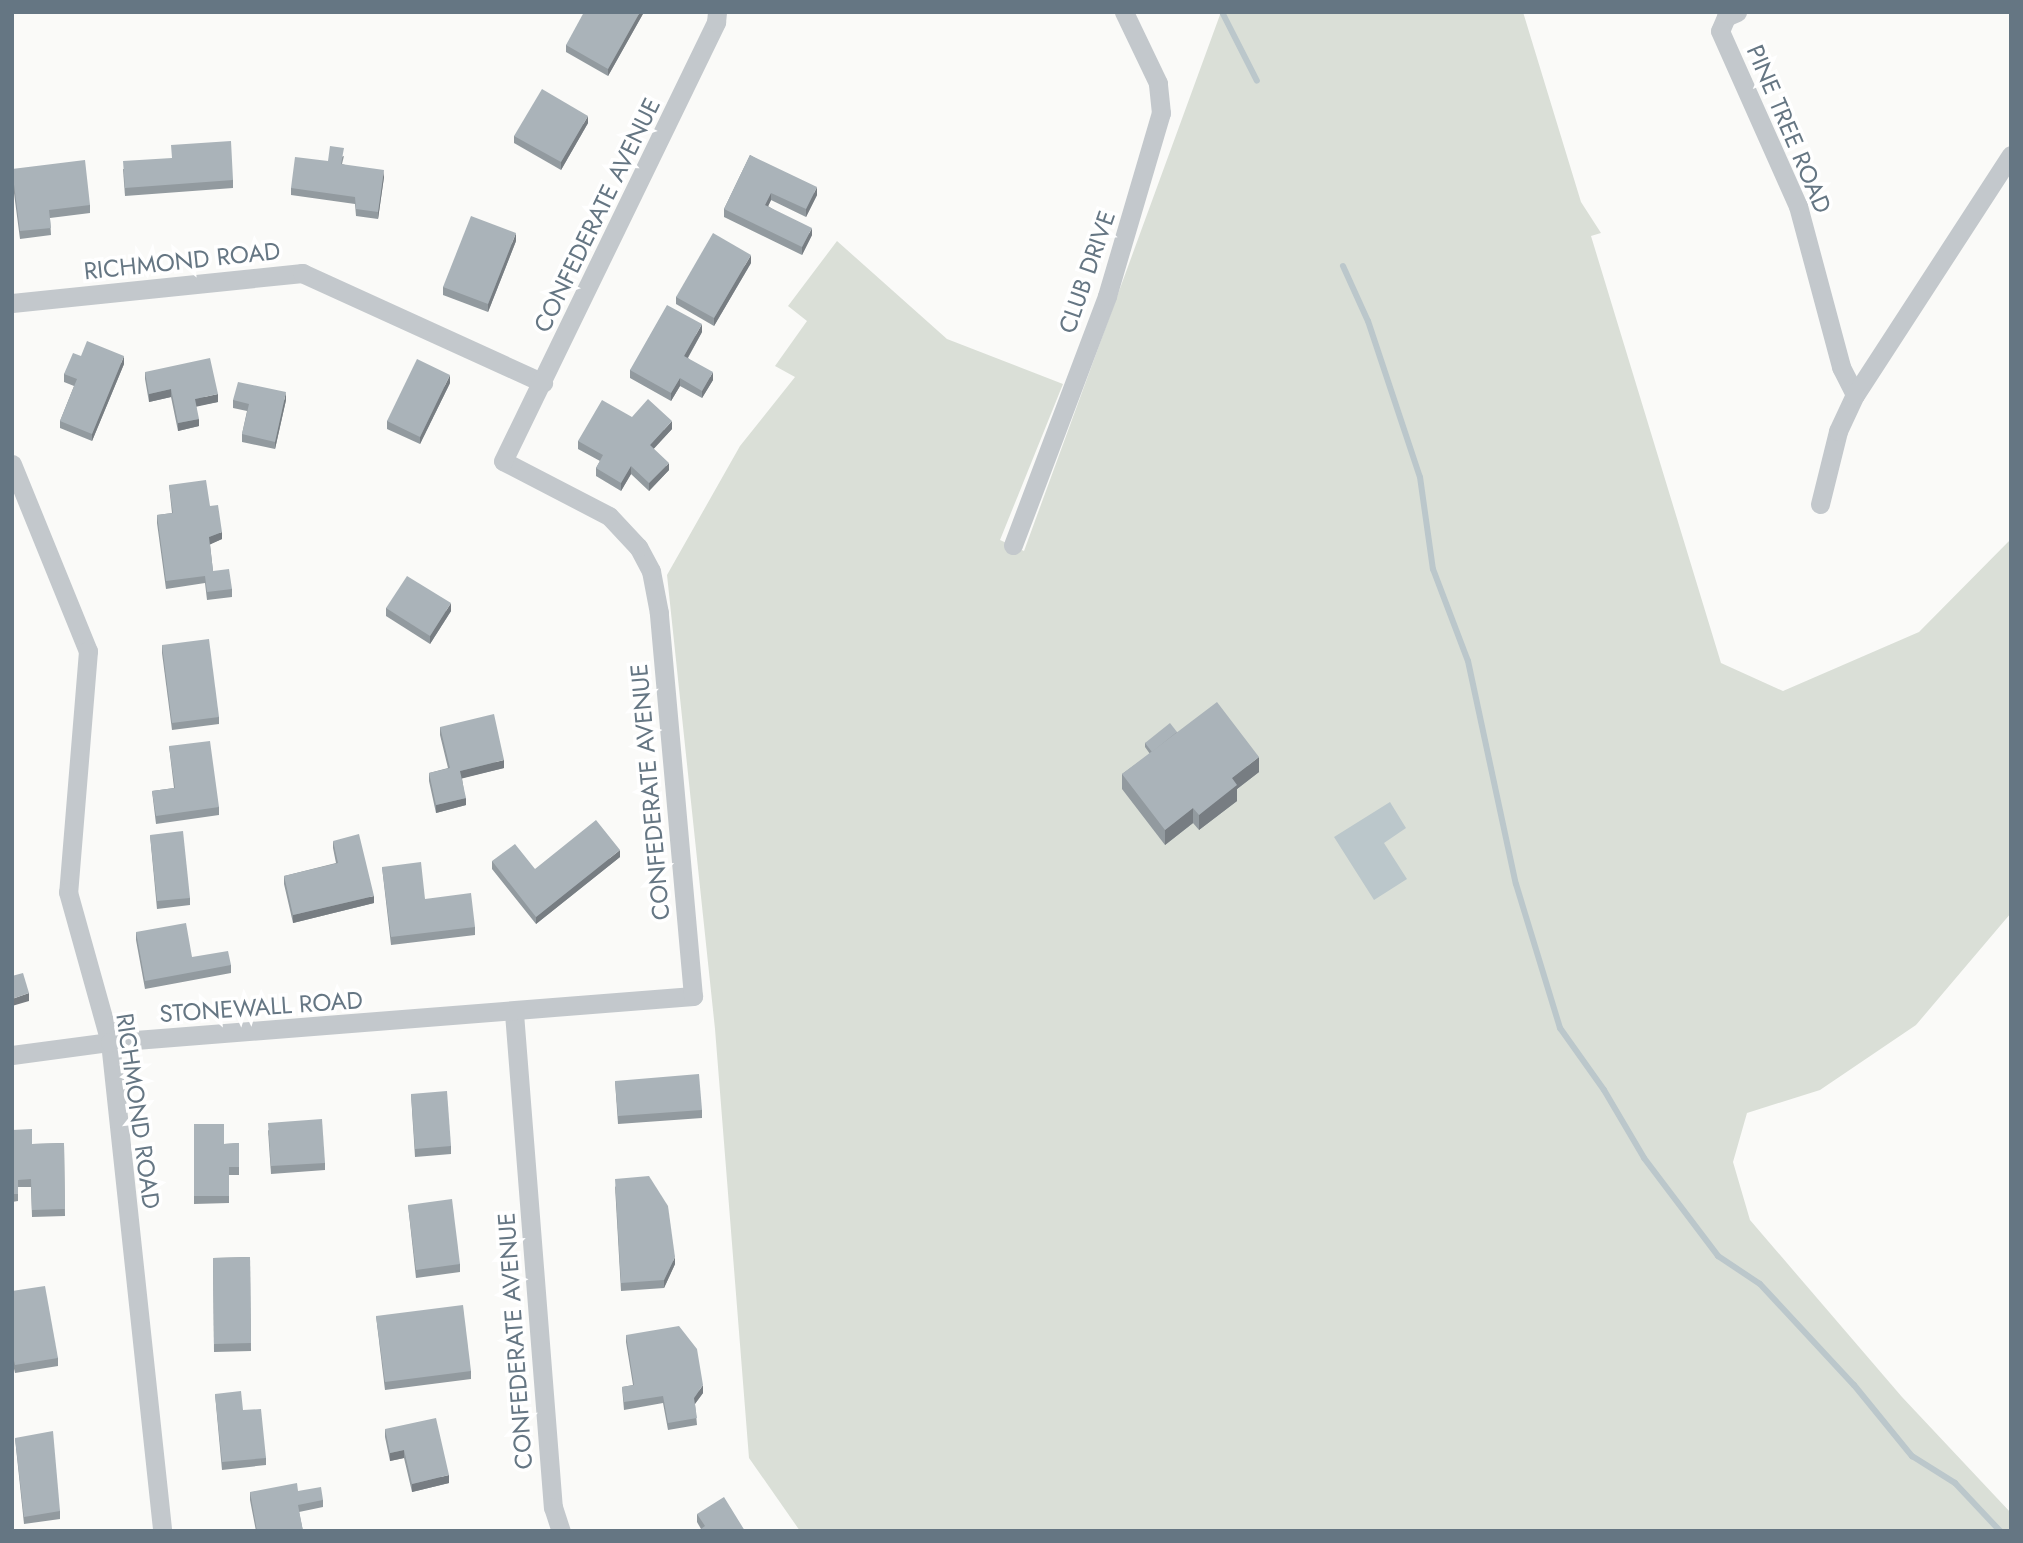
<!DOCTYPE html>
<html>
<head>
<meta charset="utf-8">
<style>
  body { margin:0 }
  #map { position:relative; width:2023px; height:1543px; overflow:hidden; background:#fafaf8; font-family:Jost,sans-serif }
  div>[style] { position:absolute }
  .green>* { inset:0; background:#dadfd7 }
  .water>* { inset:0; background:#bbc7cb }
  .stream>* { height:6px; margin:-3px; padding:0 3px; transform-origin:3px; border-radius:3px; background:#bbc7cb }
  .street>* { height:19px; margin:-9.5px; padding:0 9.5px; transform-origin:9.5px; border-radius:9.5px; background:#c3c8cc }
  .wall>* { inset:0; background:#929a9f }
  .shaded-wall>* { inset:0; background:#777d82 }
  .building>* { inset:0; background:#aab3b9 }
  span { translate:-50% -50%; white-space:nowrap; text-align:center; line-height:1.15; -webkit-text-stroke:7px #fff; paint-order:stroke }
  .street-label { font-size:24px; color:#657683 }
  .frame { position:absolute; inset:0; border:14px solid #657683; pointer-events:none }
</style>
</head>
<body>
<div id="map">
  <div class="green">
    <div style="clip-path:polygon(1221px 12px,1523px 12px,1581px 202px,1601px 233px,1591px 236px,1721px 663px,1783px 691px,1919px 632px,2011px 539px,2011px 913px,1916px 1025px,1820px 1090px,1747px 1113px,1733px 1162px,1750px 1220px,1902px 1397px,2011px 1513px,2011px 1531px,800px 1531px,749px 1458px,715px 1029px,667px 575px,740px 446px,795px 377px,775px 366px,807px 321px,788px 306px,837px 241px,947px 339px,1063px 384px,1000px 540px,1024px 551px)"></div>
  </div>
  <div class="water">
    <div style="clip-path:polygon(1390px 802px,1406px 828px,1384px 843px,1407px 879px,1374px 900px,1334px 837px)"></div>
  </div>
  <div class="stream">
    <div style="left:1222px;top:12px;width:77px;rotate:63.1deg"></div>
    <div style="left:1343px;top:266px;width:60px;rotate:65.6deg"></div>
    <div style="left:1368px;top:321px;width:164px;rotate:71.6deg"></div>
    <div style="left:1420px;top:477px;width:93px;rotate:82deg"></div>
    <div style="left:1433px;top:569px;width:98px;rotate:69.2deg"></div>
    <div style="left:1468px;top:661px;width:228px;rotate:77.9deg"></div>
    <div style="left:1516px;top:884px;width:151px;rotate:73deg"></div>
    <div style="left:1560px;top:1028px;width:76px;rotate:54.6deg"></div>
    <div style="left:1604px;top:1090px;width:79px;rotate:59.5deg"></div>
    <div style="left:1644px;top:1158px;width:123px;rotate:52.9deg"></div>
    <div style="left:1718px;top:1256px;width:50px;rotate:33.7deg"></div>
    <div style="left:1760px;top:1284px;width:138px;rotate:47.1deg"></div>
    <div style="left:1854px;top:1385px;width:92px;rotate:50.8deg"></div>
    <div style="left:1912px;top:1456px;width:51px;rotate:32.1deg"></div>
    <div style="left:1955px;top:1483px;width:66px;rotate:46.8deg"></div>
  </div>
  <div class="street">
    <div style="left:1737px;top:12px;width:12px;rotate:156deg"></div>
    <div style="left:1726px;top:17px;width:15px;rotate:113deg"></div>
    <div style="left:1720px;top:31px;width:192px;rotate:66deg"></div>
    <div style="left:1798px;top:206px;width:167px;rotate:75deg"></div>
    <div style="left:1841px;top:367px;width:31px;rotate:63deg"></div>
    <div style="left:12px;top:303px;width:292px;rotate:-5.9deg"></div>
    <div style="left:302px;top:273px;width:265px;rotate:24.5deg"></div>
    <div style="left:12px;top:464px;width:202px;rotate:67.9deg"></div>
    <div style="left:88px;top:651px;width:242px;rotate:94.7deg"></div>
    <div style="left:68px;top:892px;width:156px;rotate:74.4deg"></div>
    <div style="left:110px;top:1042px;width:492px;rotate:83.9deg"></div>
    <div style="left:1820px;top:504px;width:75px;rotate:-76.1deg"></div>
    <div style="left:1838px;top:431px;width:40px;rotate:-65deg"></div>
    <div style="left:1855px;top:395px;width:286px;rotate:-57deg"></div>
    <div style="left:1013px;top:545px;width:266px;rotate:-69.3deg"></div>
    <div style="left:1107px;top:296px;width:191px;rotate:-73.6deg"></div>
    <div style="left:1161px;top:113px;width:30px;rotate:-96deg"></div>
    <div style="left:1158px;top:83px;width:79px;rotate:-115.6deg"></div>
    <div style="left:514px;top:1013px;width:496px;rotate:85.5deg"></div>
    <div style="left:553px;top:1507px;width:25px;rotate:72deg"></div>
    <div style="left:12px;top:1055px;width:99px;rotate:-7.6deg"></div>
    <div style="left:110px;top:1042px;width:585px;rotate:-4.51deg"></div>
    <div style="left:693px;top:996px;width:385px;rotate:-95.1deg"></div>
    <div style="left:659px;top:613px;width:43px;rotate:-100.8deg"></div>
    <div style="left:651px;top:571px;width:27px;rotate:-118deg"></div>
    <div style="left:638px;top:547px;width:42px;rotate:-133.1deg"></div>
    <div style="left:609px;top:516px;width:119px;rotate:-152.6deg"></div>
    <div style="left:503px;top:461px;width:488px;rotate:-64.1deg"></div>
    <div style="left:716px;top:22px;width:10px;rotate:-84deg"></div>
  </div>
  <div class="wall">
    <div style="clip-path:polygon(644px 12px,608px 76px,566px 52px,566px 45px)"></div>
    <div style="clip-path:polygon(588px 123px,561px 170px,514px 143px,514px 136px)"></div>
    <div style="clip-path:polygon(750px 155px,817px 195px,806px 217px,771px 200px,768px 206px,812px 235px,802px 255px,724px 217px,724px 209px)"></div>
    <div style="clip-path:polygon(344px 156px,342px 164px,384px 177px,378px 219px,356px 216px,355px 204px,291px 195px,291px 188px,328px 161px)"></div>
    <div style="clip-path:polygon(12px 169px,90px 205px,90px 213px,50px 218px,51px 235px,20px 239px,12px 178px)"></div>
    <div style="clip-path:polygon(123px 169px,233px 180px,233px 188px,125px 196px)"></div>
    <div style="clip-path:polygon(516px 241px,488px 312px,443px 295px,443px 287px)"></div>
    <div style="clip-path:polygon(751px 263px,714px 326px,676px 304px,676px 297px)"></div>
    <div style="clip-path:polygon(702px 332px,688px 358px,713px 380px,702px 398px,680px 386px,671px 401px,630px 378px,630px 370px)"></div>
    <div style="clip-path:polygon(81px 356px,124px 364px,92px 441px,60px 428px,60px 421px,74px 386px,64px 382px,64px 374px)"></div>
    <div style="clip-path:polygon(145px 372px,218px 402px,196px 406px,199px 426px,178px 431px,171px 397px,149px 402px,145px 379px)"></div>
    <div style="clip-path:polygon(450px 383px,420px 444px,387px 429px,387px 421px)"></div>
    <div style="clip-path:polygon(233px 400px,286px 400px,275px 449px,242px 442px,242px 434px,247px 411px,233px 408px)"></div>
    <div style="clip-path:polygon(672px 429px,653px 449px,669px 470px,649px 491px,631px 474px,621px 491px,596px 476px,596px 468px,600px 461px,578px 449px,578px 441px)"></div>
    <div style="clip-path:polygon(169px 485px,210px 506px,222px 539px,210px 544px,213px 571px,232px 589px,232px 597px,207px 600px,205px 583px,166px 589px,157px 523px,157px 515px,172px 513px)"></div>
    <div style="clip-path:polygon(386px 608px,451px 611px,430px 644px,386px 616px)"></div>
    <div style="clip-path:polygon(162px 645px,219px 717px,219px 724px,172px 730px,162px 653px)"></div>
    <div style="clip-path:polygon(440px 727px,504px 768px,462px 778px,466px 805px,436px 813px,429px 781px,429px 773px,448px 768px,440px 735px)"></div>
    <div style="clip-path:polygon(1177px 732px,1259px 772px,1237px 789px,1237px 801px,1199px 830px,1193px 823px,1165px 845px,1122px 789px,1122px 774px,1150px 754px,1145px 747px,1145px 743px)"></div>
    <div style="clip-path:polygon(169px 746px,219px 807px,219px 815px,156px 824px,152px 791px,174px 788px)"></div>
    <div style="clip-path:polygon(150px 835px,190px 898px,190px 905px,157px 909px)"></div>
    <div style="clip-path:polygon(333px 841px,374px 903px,293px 923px,284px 884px,284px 876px,336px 863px,333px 848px)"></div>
    <div style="clip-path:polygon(620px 857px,536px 924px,492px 869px,492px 861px,535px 869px)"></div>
    <div style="clip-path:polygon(382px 867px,425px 899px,475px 927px,475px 935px,391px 945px)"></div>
    <div style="clip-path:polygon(136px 932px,192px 957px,231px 965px,231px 973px,145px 989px,136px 940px)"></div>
    <div style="clip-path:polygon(615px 1081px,702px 1110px,702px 1118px,618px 1124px)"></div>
    <div style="clip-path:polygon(411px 1094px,451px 1146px,451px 1154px,415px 1157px)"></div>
    <div style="clip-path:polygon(194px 1124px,224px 1144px,239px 1143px,239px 1175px,229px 1175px,229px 1203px,194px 1204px)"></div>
    <div style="clip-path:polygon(12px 1130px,32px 1144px,64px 1143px,65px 1216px,32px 1217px,31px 1187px,18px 1187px,18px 1201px,12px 1202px)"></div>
    <div style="clip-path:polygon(268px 1130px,325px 1163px,325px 1170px,271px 1174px)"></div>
    <div style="clip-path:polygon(615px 1186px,675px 1264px,664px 1288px,621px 1291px)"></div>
    <div style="clip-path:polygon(408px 1205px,460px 1264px,460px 1272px,416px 1278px)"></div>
    <div style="clip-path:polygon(250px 1257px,251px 1351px,214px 1352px,213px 1258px)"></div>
    <div style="clip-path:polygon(12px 1291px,58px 1358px,58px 1366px,15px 1373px,12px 1360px)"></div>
    <div style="clip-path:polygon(376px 1316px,471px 1371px,471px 1379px,385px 1390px)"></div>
    <div style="clip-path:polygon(626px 1335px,703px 1393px,695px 1404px,697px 1425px,668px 1430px,663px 1403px,624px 1410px,622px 1387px,633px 1385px,626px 1342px)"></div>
    <div style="clip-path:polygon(215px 1394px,243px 1410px,266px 1458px,266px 1465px,222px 1470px)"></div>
    <div style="clip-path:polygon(385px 1429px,449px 1483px,412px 1492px,404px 1458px,390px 1461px,385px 1437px)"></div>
    <div style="clip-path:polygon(15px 1438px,60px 1511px,60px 1519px,24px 1524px)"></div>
    <div style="clip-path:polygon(298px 1491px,323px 1500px,323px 1507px,299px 1512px,303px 1531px,256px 1531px,250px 1500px,250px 1492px)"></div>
    <div style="clip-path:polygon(697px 1514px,745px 1531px,701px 1529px,697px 1522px)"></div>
  </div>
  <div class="shaded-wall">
    <div style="clip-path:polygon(640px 12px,644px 12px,608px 76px,608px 69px)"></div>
    <div style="clip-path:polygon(588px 116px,588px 123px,561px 170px,561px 162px)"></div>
    <div style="clip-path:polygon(384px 170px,384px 177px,378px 219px,378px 212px)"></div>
    <div style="clip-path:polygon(817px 187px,817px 195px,806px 217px,806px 209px)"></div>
    <div style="clip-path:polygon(771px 193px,771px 200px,765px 213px,765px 205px)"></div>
    <div style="clip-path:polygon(812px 228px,812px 235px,802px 255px,802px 247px)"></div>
    <div style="clip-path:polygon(516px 233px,516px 241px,488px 312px,488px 304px)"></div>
    <div style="clip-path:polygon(751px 255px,751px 263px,714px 326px,714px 318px)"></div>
    <div style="clip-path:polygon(702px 324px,702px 332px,684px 364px,684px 356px)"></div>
    <div style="clip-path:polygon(124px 356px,124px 364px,92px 441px,92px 434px)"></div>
    <div style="clip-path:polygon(713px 372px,713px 380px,702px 398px,702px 391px)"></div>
    <div style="clip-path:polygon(450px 375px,450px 383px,420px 444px,420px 437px)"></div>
    <div style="clip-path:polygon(680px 378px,680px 386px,671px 401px,671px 393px)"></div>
    <div style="clip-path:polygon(171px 389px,171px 397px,149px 402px,149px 394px)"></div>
    <div style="clip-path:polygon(286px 392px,286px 400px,275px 449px,275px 442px)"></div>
    <div style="clip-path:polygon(218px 394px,218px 402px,195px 407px,195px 399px)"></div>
    <div style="clip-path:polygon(199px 419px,199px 426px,178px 431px,178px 423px)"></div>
    <div style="clip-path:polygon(672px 421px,672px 429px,650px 453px,650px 445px)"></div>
    <div style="clip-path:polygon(669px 463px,669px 470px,649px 491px,649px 483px)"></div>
    <div style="clip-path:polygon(631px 466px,631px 474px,621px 491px,621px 483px)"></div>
    <div style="clip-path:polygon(222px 532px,222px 539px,209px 545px,209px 537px)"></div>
    <div style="clip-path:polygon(451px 603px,451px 611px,430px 644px,430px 636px)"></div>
    <div style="clip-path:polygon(1259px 757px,1259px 772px,1237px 789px,1237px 801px,1199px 830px,1199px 815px,1232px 778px)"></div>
    <div style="clip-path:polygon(504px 760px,504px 768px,460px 779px,460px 771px)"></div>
    <div style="clip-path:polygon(466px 798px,466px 805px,436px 813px,436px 805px)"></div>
    <div style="clip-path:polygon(1193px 808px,1193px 823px,1165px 845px,1165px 830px)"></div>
    <div style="clip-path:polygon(620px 850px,620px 857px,536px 924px,536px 917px)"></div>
    <div style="clip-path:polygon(374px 896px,374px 903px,293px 923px,293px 915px)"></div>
    <div style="clip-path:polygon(29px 993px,29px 1001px,12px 1006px,12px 999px)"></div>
    <div style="clip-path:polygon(675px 1257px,675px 1264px,664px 1288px,664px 1280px)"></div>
    <div style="clip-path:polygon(703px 1385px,703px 1393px,694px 1405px,694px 1398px)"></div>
    <div style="clip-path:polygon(404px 1450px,404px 1458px,390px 1461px,390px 1453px)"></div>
    <div style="clip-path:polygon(449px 1475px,449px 1483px,412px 1492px,412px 1484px)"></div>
  </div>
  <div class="building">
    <div style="clip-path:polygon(584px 12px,640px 12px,608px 69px,566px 45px)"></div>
    <div style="clip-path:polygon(542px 89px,588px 116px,561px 162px,514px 136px)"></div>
    <div style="clip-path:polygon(231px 141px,233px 180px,125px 188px,123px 161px,172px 158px,171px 145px)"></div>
    <div style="clip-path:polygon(330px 146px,344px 148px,341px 164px,384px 170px,378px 212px,356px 209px,355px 197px,291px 188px,295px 157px,328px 161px)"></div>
    <div style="clip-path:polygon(750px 155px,817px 187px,806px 209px,771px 193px,765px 205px,812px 228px,802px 247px,724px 209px)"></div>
    <div style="clip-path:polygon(85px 160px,90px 205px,49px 210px,51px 228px,20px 231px,12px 169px)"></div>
    <div style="clip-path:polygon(471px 216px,516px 233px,488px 304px,443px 287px)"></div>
    <div style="clip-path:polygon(713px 233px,751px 255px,714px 318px,676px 297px)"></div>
    <div style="clip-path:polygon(667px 305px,702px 324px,684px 356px,713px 372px,702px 391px,680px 378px,671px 393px,630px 370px)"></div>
    <div style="clip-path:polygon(87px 341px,124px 356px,92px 434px,60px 421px,77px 379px,64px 374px,73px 353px,81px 356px)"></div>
    <div style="clip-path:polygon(210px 358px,218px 394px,195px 399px,199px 419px,178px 423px,171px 389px,149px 394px,145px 372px)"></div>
    <div style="clip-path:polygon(417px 359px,450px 375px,420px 437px,387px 421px)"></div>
    <div style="clip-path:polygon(238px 382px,286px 392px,275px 442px,242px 434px,249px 404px,233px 400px)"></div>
    <div style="clip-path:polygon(648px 399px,672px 421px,650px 445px,669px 463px,649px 483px,631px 466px,621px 483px,596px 468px,603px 455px,578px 441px,602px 400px,632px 417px)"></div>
    <div style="clip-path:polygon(206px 480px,210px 506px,218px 505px,222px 532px,209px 537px,213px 571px,229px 569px,232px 589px,207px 592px,205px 576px,166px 581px,157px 515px,173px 513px,169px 485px)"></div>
    <div style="clip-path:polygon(407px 576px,451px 603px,430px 636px,386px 608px)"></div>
    <div style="clip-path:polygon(209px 639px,219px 717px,172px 723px,162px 645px)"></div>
    <div style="clip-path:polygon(1217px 702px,1259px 757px,1232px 778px,1237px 785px,1199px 815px,1193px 808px,1165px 830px,1122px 774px)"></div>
    <div style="clip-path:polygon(494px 714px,504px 760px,460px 771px,466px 798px,436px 805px,429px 773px,450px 768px,440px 727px)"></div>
    <div style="clip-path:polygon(1170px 723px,1177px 732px,1152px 752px,1145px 743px)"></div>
    <div style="clip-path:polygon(210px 741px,219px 807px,156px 816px,152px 791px,175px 788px,169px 746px)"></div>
    <div style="clip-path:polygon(596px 820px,620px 850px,536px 917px,492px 861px,515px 844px,535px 869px)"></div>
    <div style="clip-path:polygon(183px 831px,190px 898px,157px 901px,150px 835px)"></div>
    <div style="clip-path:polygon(359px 834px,374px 896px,293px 915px,284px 876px,338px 863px,333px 841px)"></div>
    <div style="clip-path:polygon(421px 862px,425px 899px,471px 893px,475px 927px,391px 937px,382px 867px)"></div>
    <div style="clip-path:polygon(186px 923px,192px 957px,228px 951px,231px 965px,145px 981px,136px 932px)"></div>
    <div style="clip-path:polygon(23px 973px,29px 993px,12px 999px,12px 976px)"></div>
    <div style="clip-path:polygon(699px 1074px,702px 1110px,618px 1116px,615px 1081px)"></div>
    <div style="clip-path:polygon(447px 1091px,451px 1146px,415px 1149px,411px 1094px)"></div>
    <div style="clip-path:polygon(322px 1119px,325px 1163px,271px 1166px,268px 1123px)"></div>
    <div style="clip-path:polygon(194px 1124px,224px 1124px,224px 1144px,239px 1143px,239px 1167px,229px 1167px,229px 1196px,194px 1196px)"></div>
    <div style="clip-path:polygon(32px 1129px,32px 1144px,64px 1143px,65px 1209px,32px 1210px,31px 1179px,18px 1180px,18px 1194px,12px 1194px,12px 1130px)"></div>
    <div style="clip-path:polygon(649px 1176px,668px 1206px,675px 1257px,664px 1280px,621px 1283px,615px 1179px)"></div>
    <div style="clip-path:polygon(452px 1199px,460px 1264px,416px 1270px,408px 1205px)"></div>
    <div style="clip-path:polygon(250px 1257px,251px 1343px,214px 1344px,213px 1258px)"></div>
    <div style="clip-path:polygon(45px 1286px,58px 1358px,15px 1365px,12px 1352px,12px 1291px)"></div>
    <div style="clip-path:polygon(463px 1305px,471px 1371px,385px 1382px,376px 1316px)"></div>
    <div style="clip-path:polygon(679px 1326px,697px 1349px,703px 1385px,694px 1398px,697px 1418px,668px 1423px,663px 1396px,624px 1402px,622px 1387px,634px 1385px,626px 1335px)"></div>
    <div style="clip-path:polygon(241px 1391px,243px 1410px,261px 1409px,266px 1458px,222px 1462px,215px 1394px)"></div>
    <div style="clip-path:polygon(436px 1418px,449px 1475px,412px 1484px,404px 1450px,390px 1453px,385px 1429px)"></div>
    <div style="clip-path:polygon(53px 1431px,60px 1511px,24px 1517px,15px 1438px)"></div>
    <div style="clip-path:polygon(297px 1483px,298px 1491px,321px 1487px,323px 1500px,298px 1505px,303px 1531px,257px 1531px,250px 1492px)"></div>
    <div style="clip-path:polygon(724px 1497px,745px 1531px,698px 1531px,705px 1526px,697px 1514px)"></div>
  </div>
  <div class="street-label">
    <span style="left:1789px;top:129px;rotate:67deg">PINE TREE ROAD</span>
    <span style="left:597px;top:215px;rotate:-64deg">CONFEDERATE AVENUE</span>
    <span style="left:182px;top:261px;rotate:-6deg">RICHMOND ROAD</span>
    <span style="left:1087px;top:272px;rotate:-71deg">CLUB DRIVE</span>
    <span style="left:650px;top:792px;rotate:-95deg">CONFEDERATE AVENUE</span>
    <span style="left:261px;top:1007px;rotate:-4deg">STONEWALL ROAD</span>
    <span style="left:138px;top:1111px;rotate:82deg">RICHMOND ROAD</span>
    <span style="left:515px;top:1341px;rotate:-94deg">CONFEDERATE AVENUE</span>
  </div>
  <div class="frame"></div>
</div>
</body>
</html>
